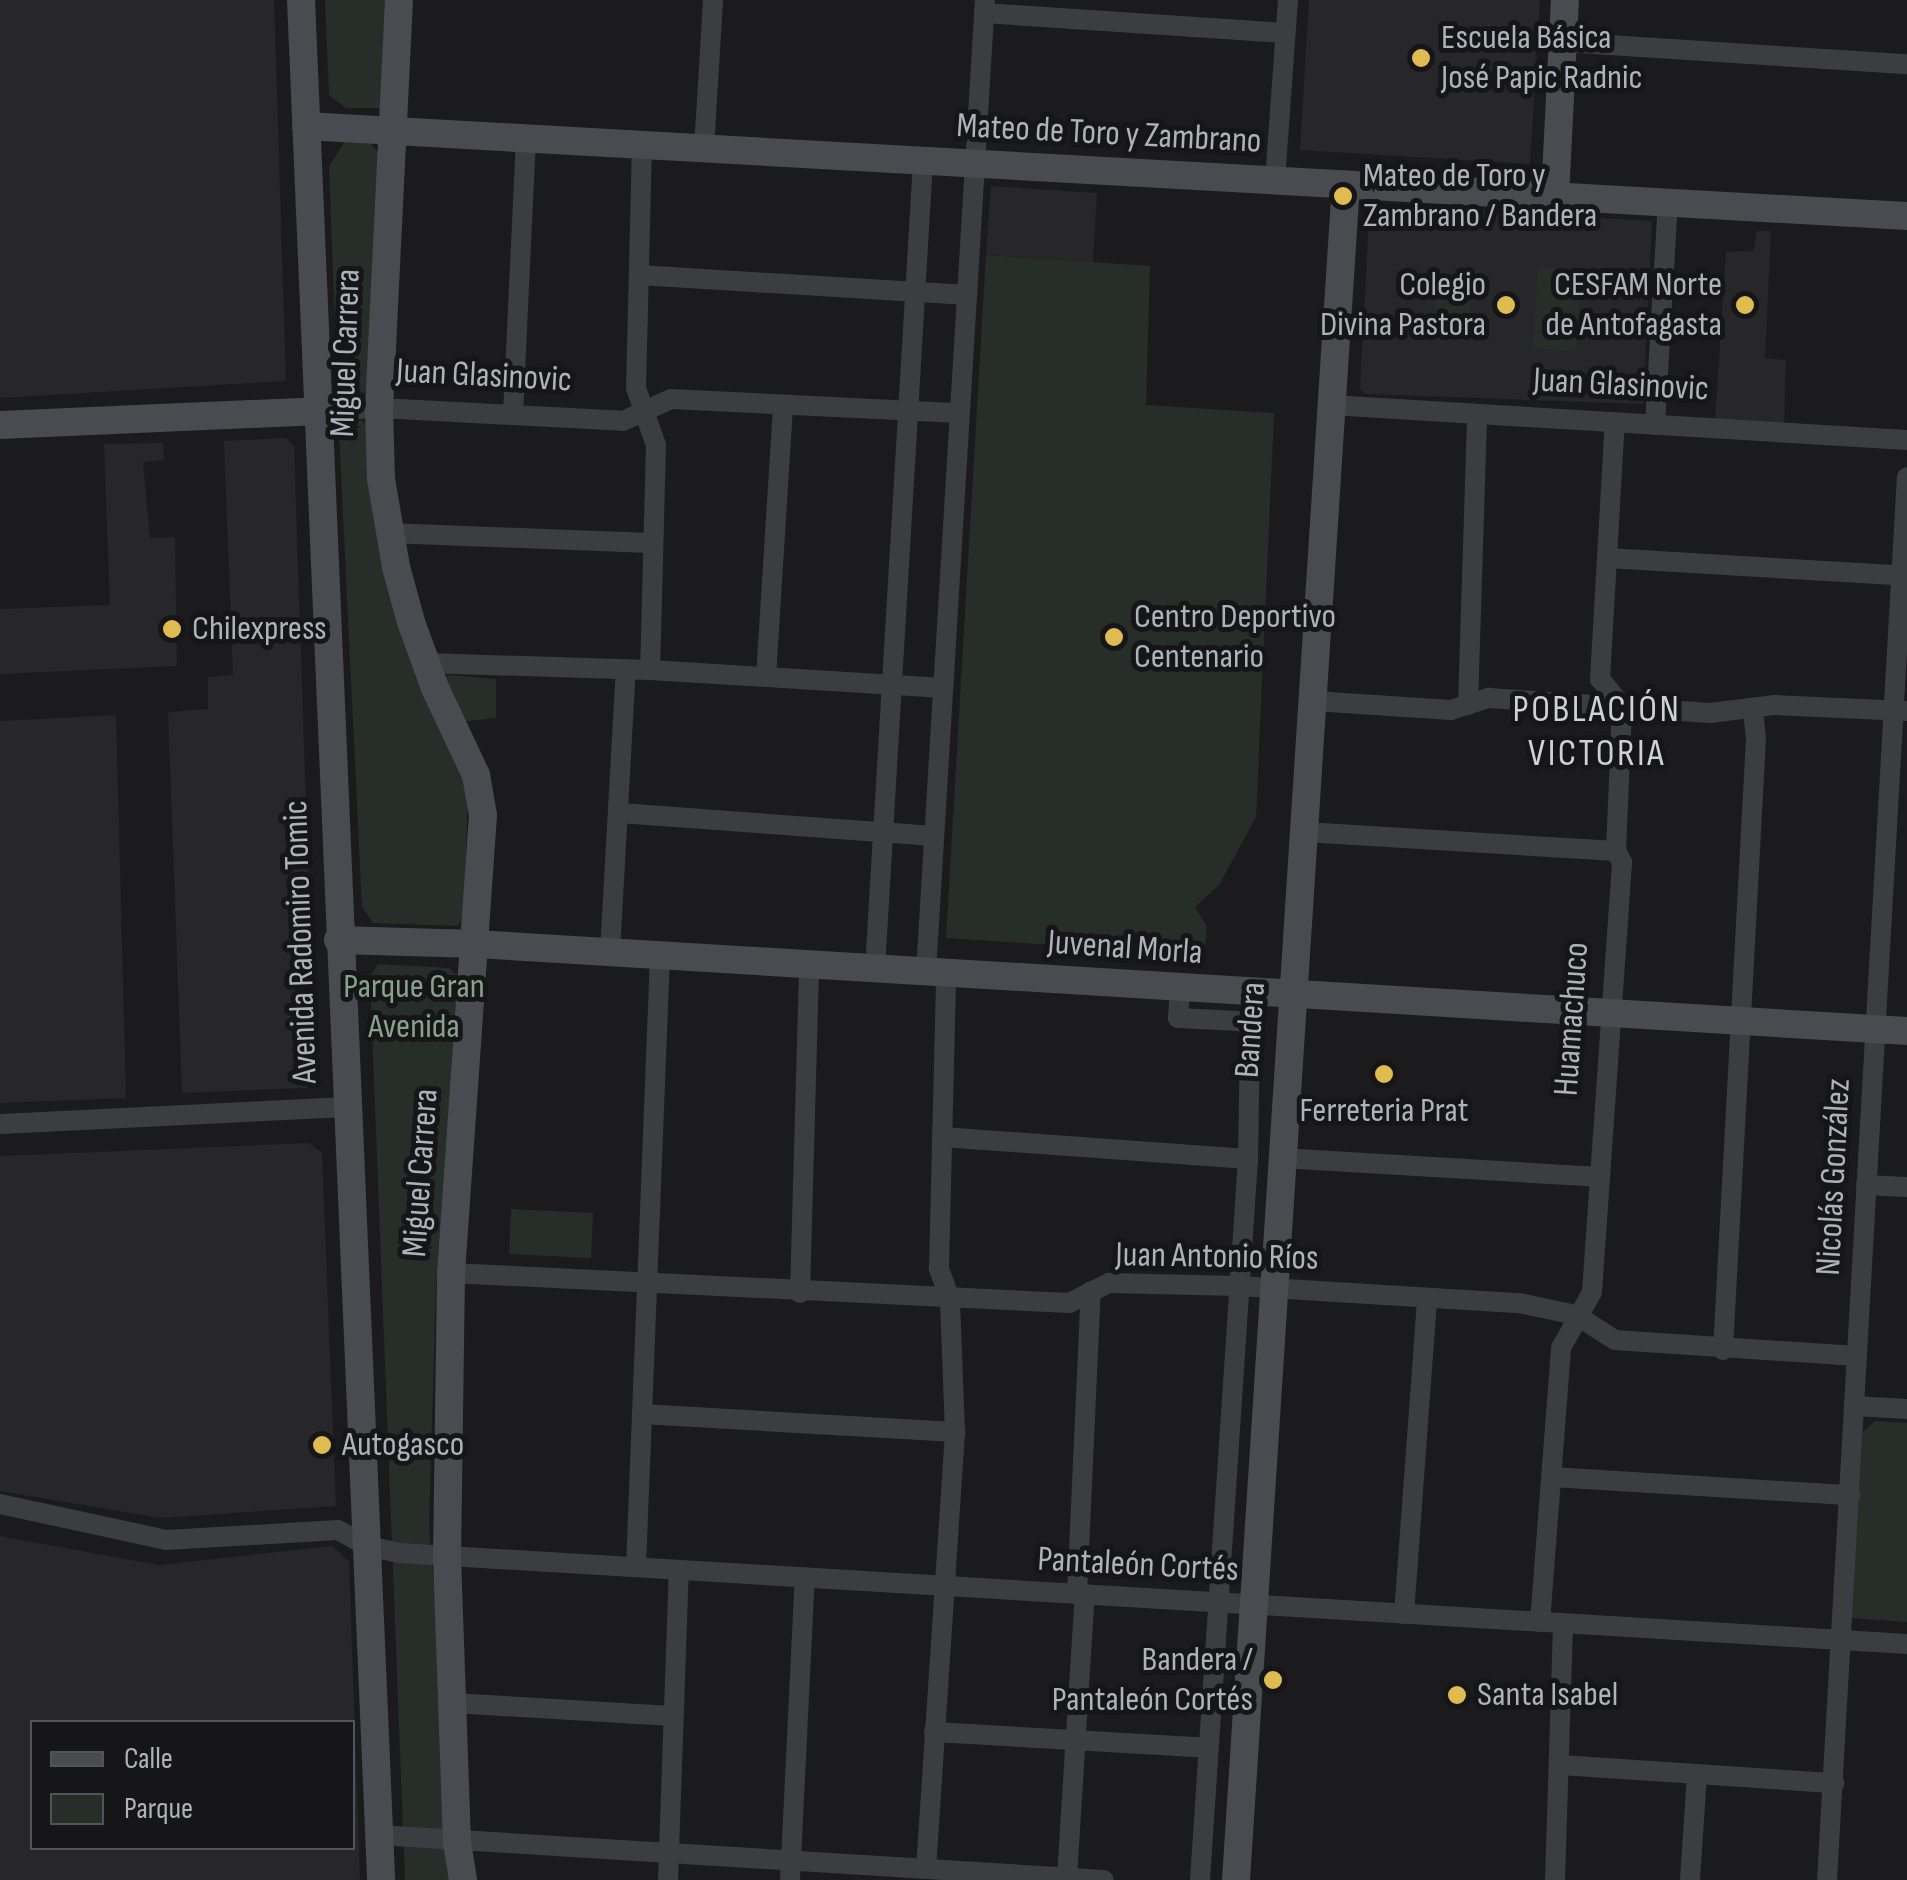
<!DOCTYPE html>
<html>
<head>
<meta charset="utf-8">
<style>
  body { margin:0 }
  #map { position:relative; width:1907px; height:1880px; overflow:hidden; background:#1b1b1d; font-family:"Sofia Sans Condensed",sans-serif }
  div>[style] { position:absolute }
  .built>* { inset:0; background:#27272a }
  .green>* { inset:0; background:#272e29 }
  .street>* { height:20px; margin:-10px; padding:0 10px; transform-origin:10px; border-radius:10px; background:#3c3d41 }
  .secondary>* { height:28px; margin:-14px; padding:0 14px; transform-origin:14px; border-radius:14px; background:#4a4b51 }
  .dots>* { width:28px; height:28px; translate:-50% -50%; box-sizing:border-box; border:5px solid #161618; border-radius:50% }
  span { translate:-50% -50%; white-space:nowrap; text-align:center; line-height:1.15; -webkit-text-stroke:10px #161618; paint-order:stroke }
  .poi-label { font-size:35px; color:#afb1bb }
  .left { translate:0 -50%; text-align:left }
  .right { translate:-100% -50%; text-align:right }
  .street-label { font-size:35px; color:#afb1bb }
  .park-label { font-size:35px; color:#88a38c }
  .neighbourhood-label { font-size:38px; color:#cfd1d7; letter-spacing:2.5px }
  .legend { position:absolute; left:30px; top:1720px; width:325px; height:130px; box-sizing:border-box; background:#161618; border:2px solid #535459; margin:0; padding:12px 18px; list-style:none; font-size:30px; color:#afb1bb }
  .legend li { display:flex; align-items:center; gap:20px; height:50px }
  .legend b { width:50px; border:2px solid #535459 }
</style>
</head>
<body>
<div id="map">
  <div class="built">
    <div style="clip-path:polygon(0 0,274px 0,286px 381px,0 398px)"></div>
    <div style="clip-path:polygon(1309px 0,1540px 0,1530px 164px,1300px 150px)"></div>
    <div style="clip-path:polygon(991px 186px,1097px 193px,1093px 262px,986px 255px)"></div>
    <div style="clip-path:polygon(1383px 205px,1652px 221px,1643px 404px,1366px 394px,1360px 389px,1369px 216px)"></div>
    <div style="clip-path:polygon(1757px 231px,1771px 231px,1765px 358px,1786px 360px,1784px 426px,1715px 421px,1726px 252px,1753px 251px)"></div>
    <div style="clip-path:polygon(286px 438px,294px 446px,315px 1078px,307px 1088px,182px 1093px,168px 712px,208px 709px,208px 677px,233px 675px,224px 441px)"></div>
    <div style="clip-path:polygon(163px 443px,164px 460px,143px 462px,150px 538px,175px 537px,177px 666px,0 674px,0 609px,110px 605px,104px 444px)"></div>
    <div style="clip-path:polygon(116px 715px,126px 1098px,0 1103px,0 721px)"></div>
    <div style="clip-path:polygon(309px 1143px,322px 1153px,336px 1506px,161px 1518px,0 1491px,0 1156px)"></div>
    <div style="clip-path:polygon(evenodd,0 1536px,159px 1565px,332px 1546px,349px 1561px,360px 1880px,0 1880px,0 1536px,352px 1722px,352px 1848px,32px 1848px,32px 1722px,352px 1722px)"></div>
  </div>
  <div class="green">
    <div style="clip-path:polygon(325px 0,392px 0,384px 104px,380px 108px,346px 108px,329px 95px)"></div>
    <div style="clip-path:polygon(345px 141px,368px 141px,381px 155px,369px 388px,364px 393px,337px 381px,329px 167px)"></div>
    <div style="clip-path:polygon(986px 255px,1150px 266px,1146px 405px,1274px 413px,1256px 817px,1219px 885px,1195px 907px,1207px 927px,1204px 955px,946px 938px)"></div>
    <div style="clip-path:polygon(1538px 267px,1581px 269px,1576px 351px,1533px 348px)"></div>
    <div style="clip-path:polygon(1436px 277px,1471px 279px,1469px 341px,1434px 340px)"></div>
    <div style="clip-path:polygon(361px 420px,368px 426px,373px 515px,390px 583px,468px 791px,464px 916px,458px 926px,373px 923px,362px 907px,339px 432px,345px 423px)"></div>
    <div style="clip-path:polygon(448px 675px,496px 679px,496px 718px,461px 722px,444px 681px)"></div>
    <div style="clip-path:polygon(378px 964px,449px 968px,458px 975px,436px 1284px,429px 1525px,458px 1880px,405px 1880px,370px 977px)"></div>
    <div style="clip-path:polygon(511px 1209px,593px 1213px,591px 1258px,509px 1254px)"></div>
    <div style="clip-path:polygon(1875px 1421px,1907px 1423px,1907px 1622px,1851px 1618px,1863px 1432px)"></div>
  </div>
  <div class="street">
    <div style="left:984px;top:13px;width:302px;rotate:3.8deg"></div>
    <div style="left:1563px;top:42px;width:345px;rotate:3.7deg"></div>
    <div style="left:642px;top:144px;width:244px;rotate:91.4deg"></div>
    <div style="left:636px;top:388px;width:60px;rotate:70.7deg"></div>
    <div style="left:656px;top:445px;width:225px;rotate:91.5deg"></div>
    <div style="left:704px;top:148px;width:148px;rotate:-86.5deg"></div>
    <div style="left:1275px;top:181px;width:181px;rotate:-85.9deg"></div>
    <div style="left:639px;top:275px;width:329px;rotate:3.5deg"></div>
    <div style="left:1331px;top:405px;width:577px;rotate:3.48deg"></div>
    <div style="left:318px;top:411px;width:61px;rotate:-2.8deg"></div>
    <div style="left:379px;top:408px;width:244px;rotate:3deg"></div>
    <div style="left:623px;top:421px;width:53px;rotate:-24.6deg"></div>
    <div style="left:671px;top:399px;width:289px;rotate:2.8deg"></div>
    <div style="left:513px;top:414px;width:277px;rotate:-87.3deg"></div>
    <div style="left:1655px;top:425px;width:223px;rotate:-86.7deg"></div>
    <div style="left:389px;top:533px;width:261px;rotate:2.2deg"></div>
    <div style="left:1607px;top:558px;width:301px;rotate:3.4deg"></div>
    <div style="left:425px;top:663px;width:225px;rotate:1.8deg"></div>
    <div style="left:650px;top:670px;width:294px;rotate:3.5deg"></div>
    <div style="left:766px;top:677px;width:273px;rotate:-86.4deg"></div>
    <div style="left:1314px;top:701px;width:137px;rotate:3.8deg"></div>
    <div style="left:1451px;top:710px;width:40px;rotate:-18deg"></div>
    <div style="left:1489px;top:698px;width:222px;rotate:3.9deg"></div>
    <div style="left:1710px;top:713px;width:64px;rotate:-7.1deg"></div>
    <div style="left:1774px;top:705px;width:133px;rotate:2.6deg"></div>
    <div style="left:1468px;top:705px;width:291px;rotate:-88.2deg"></div>
    <div style="left:620px;top:813px;width:315px;rotate:4.2deg"></div>
    <div style="left:1305px;top:832px;width:312px;rotate:3.5deg"></div>
    <div style="left:610px;top:952px;width:283px;rotate:-86.8deg"></div>
    <div style="left:875px;top:969px;width:809px;rotate:-86.6deg"></div>
    <div style="left:926px;top:972px;width:974px;rotate:-86.53deg"></div>
    <div style="left:1180px;top:989px;width:29px;rotate:94deg"></div>
    <div style="left:1178px;top:1018px;width:60px;rotate:2.9deg"></div>
    <div style="left:1238px;top:1021px;width:10px;rotate:11deg"></div>
    <div style="left:1248px;top:1023px;width:10px;rotate:79deg"></div>
    <div style="left:1250px;top:1033px;width:126px;rotate:90.9deg"></div>
    <div style="left:1248px;top:1159px;width:723px;rotate:93.81deg"></div>
    <div style="left:0;top:1124px;width:346px;rotate:-2.8deg"></div>
    <div style="left:942px;top:1137px;width:307px;rotate:4.1deg"></div>
    <div style="left:1281px;top:1158px;width:318px;rotate:3.4deg"></div>
    <div style="left:1866px;top:1185px;width:41px;rotate:2.8deg"></div>
    <div style="left:451px;top:1273px;width:619px;rotate:2.78deg"></div>
    <div style="left:1069px;top:1303px;width:45px;rotate:-26.6deg"></div>
    <div style="left:1109px;top:1283px;width:129px;rotate:1.3deg"></div>
    <div style="left:1238px;top:1286px;width:282px;rotate:3.5deg"></div>
    <div style="left:1519px;top:1303px;width:58px;rotate:11.9deg"></div>
    <div style="left:1576px;top:1315px;width:46px;rotate:32.7deg"></div>
    <div style="left:1615px;top:1340px;width:242px;rotate:3.8deg"></div>
    <div style="left:800px;top:1293px;width:328px;rotate:-88.4deg"></div>
    <div style="left:1723px;top:1350px;width:612px;rotate:-86.91deg"></div>
    <div style="left:1756px;top:739px;width:31px;rotate:-96deg"></div>
    <div style="left:1854px;top:1406px;width:53px;rotate:3.2deg"></div>
    <div style="left:642px;top:1414px;width:314px;rotate:3.3deg"></div>
    <div style="left:1552px;top:1477px;width:299px;rotate:3.5deg"></div>
    <div style="left:0;top:1504px;width:170px;rotate:12.2deg"></div>
    <div style="left:166px;top:1540px;width:172px;rotate:-3.3deg"></div>
    <div style="left:338px;top:1530px;width:33px;rotate:29deg"></div>
    <div style="left:367px;top:1546px;width:33px;rotate:12deg"></div>
    <div style="left:399px;top:1553px;width:1511px;rotate:3.45deg"></div>
    <div style="left:636px;top:1567px;width:612px;rotate:-87.75deg"></div>
    <div style="left:1077px;top:1594px;width:303px;rotate:-87.4deg"></div>
    <div style="left:1404px;top:1614px;width:317px;rotate:-85.8deg"></div>
    <div style="left:1540px;top:1622px;width:275px;rotate:-85.6deg"></div>
    <div style="left:1561px;top:1348px;width:64px;rotate:-61deg"></div>
    <div style="left:1592px;top:1292px;width:431px;rotate:-86deg"></div>
    <div style="left:1622px;top:862px;width:13px;rotate:-119deg"></div>
    <div style="left:1616px;top:851px;width:145px;rotate:-87.6deg"></div>
    <div style="left:1622px;top:706px;width:35px;rotate:-129deg"></div>
    <div style="left:1600px;top:679px;width:257px;rotate:-86.7deg"></div>
    <div style="left:453px;top:1703px;width:219px;rotate:3.4deg"></div>
    <div style="left:934px;top:1732px;width:274px;rotate:3.3deg"></div>
    <div style="left:1561px;top:1765px;width:274px;rotate:3.8deg"></div>
    <div style="left:379px;top:1835px;width:726px;rotate:3.55deg"></div>
    <div style="left:926px;top:1869px;width:438px;rotate:-86.2deg"></div>
    <div style="left:955px;top:1432px;width:133px;rotate:-92.2deg"></div>
    <div style="left:950px;top:1299px;width:33px;rotate:-110deg"></div>
    <div style="left:939px;top:1268px;width:294px;rotate:-88.6deg"></div>
    <div style="left:1067px;top:1877px;width:284px;rotate:-86.4deg"></div>
    <div style="left:668px;top:1880px;width:310px;rotate:-88deg"></div>
    <div style="left:790px;top:1880px;width:303px;rotate:-87.2deg"></div>
    <div style="left:1555px;top:1880px;width:257px;rotate:-88.2deg"></div>
    <div style="left:1690px;top:1880px;width:106px;rotate:-86.2deg"></div>
    <div style="left:1827px;top:1880px;width:1405px;rotate:-86.74deg"></div>
  </div>
  <div class="secondary">
    <div style="left:301px;top:0;width:1882px;rotate:87.56deg"></div>
    <div style="left:399px;top:0;width:408px;rotate:92.8deg"></div>
    <div style="left:379px;top:408px;width:71px;rotate:88.4deg"></div>
    <div style="left:381px;top:479px;width:89px;rotate:80.3deg"></div>
    <div style="left:396px;top:567px;width:57px;rotate:74.7deg"></div>
    <div style="left:411px;top:622px;width:70px;rotate:70deg"></div>
    <div style="left:435px;top:688px;width:96px;rotate:64.8deg"></div>
    <div style="left:476px;top:775px;width:41px;rotate:80.1deg"></div>
    <div style="left:483px;top:815px;width:459px;rotate:94deg"></div>
    <div style="left:451px;top:1273px;width:283px;rotate:90.8deg"></div>
    <div style="left:447px;top:1556px;width:286px;rotate:88deg"></div>
    <div style="left:457px;top:1842px;width:38px;rotate:81deg"></div>
    <div style="left:306px;top:126px;width:1604px;rotate:3.22deg"></div>
    <div style="left:1555px;top:196px;width:196px;rotate:-87.1deg"></div>
    <div style="left:0;top:425px;width:318px;rotate:-2.5deg"></div>
    <div style="left:338px;top:940px;width:138px;rotate:1.7deg"></div>
    <div style="left:476px;top:944px;width:1434px;rotate:3.48deg"></div>
    <div style="left:1236px;top:1880px;width:1699px;rotate:-86.29deg"></div>
  </div>
  <div class="dots">
    <div style="left:1421px;top:58px;background:#dfbc51"></div>
    <div style="left:1343px;top:196px;background:#dfbc51"></div>
    <div style="left:1506px;top:305px;background:#dfbc51"></div>
    <div style="left:1745px;top:305px;background:#dfbc51"></div>
    <div style="left:172px;top:629px;background:#dfbc51"></div>
    <div style="left:1114px;top:637px;background:#dfbc51"></div>
    <div style="left:1384px;top:1074px;background:#dfbc51"></div>
    <div style="left:322px;top:1445px;background:#dfbc51"></div>
    <div style="left:1273px;top:1680px;background:#dfbc51"></div>
    <div style="left:1457px;top:1695px;background:#dfbc51"></div>
  </div>
  <div class="poi-label">
    <span class="left" style="left:1441px;top:58px">Escuela Básica<br>José Papic Radnic</span>
    <span class="left" style="left:1363px;top:196px">Mateo de Toro y<br>Zambrano / Bandera</span>
    <span class="right" style="left:1486px;top:305px">Colegio<br>Divina Pastora</span>
    <span class="right" style="left:1722px;top:305px">CESFAM Norte<br>de Antofagasta</span>
    <span class="left" style="left:1134px;top:637px">Centro Deportivo<br>Centenario</span>
    <span class="left" style="left:192px;top:629px">Chilexpress</span>
    <span style="left:1384px;top:1111px">Ferreteria Prat</span>
    <span class="left" style="left:342px;top:1445px">Autogasco</span>
    <span class="right" style="left:1253px;top:1680px">Bandera /<br>Pantaleón Cortés</span>
    <span class="left" style="left:1477px;top:1695px">Santa Isabel</span>
  </div>
  <div class="street-label">
    <span style="left:1109px;top:134px;rotate:3deg">Mateo de Toro y Zambrano</span>
    <span style="left:346px;top:353px;rotate:-88deg">Miguel Carrera</span>
    <span style="left:484px;top:376px;rotate:3deg">Juan Glasinovic</span>
    <span style="left:1621px;top:385px;rotate:3deg">Juan Glasinovic</span>
    <span style="left:301px;top:942px;rotate:-92deg">Avenida Radomiro Tomic</span>
    <span style="left:1125px;top:948px;rotate:4deg">Juvenal Morla</span>
    <span style="left:1572px;top:1019px;rotate:-86deg">Huamachuco</span>
    <span style="left:1251px;top:1030px;rotate:-86deg">Bandera</span>
    <span style="left:421px;top:1173px;rotate:-86deg">Miguel Carrera</span>
    <span style="left:1834px;top:1177px;rotate:-87deg">Nicolás González</span>
    <span style="left:1217px;top:1257px;rotate:1deg">Juan Antonio Ríos</span>
    <span style="left:1138px;top:1565px;rotate:3deg">Pantaleón Cortés</span>
  </div>
  <div class="park-label">
    <span style="left:414px;top:1007px">Parque Gran<br>Avenida</span>
  </div>
  <div class="neighbourhood-label">
    <span style="left:1597px;top:732px">POBLACIÓN<br>VICTORIA</span>
  </div>
  <ul class="legend">
  <li><b style="height:12px;background:#4a4b51"></b>Calle</li>
  <li><b style="height:28px;background:#272e29"></b>Parque</li>
  </ul>
</div>
</body>
</html>
